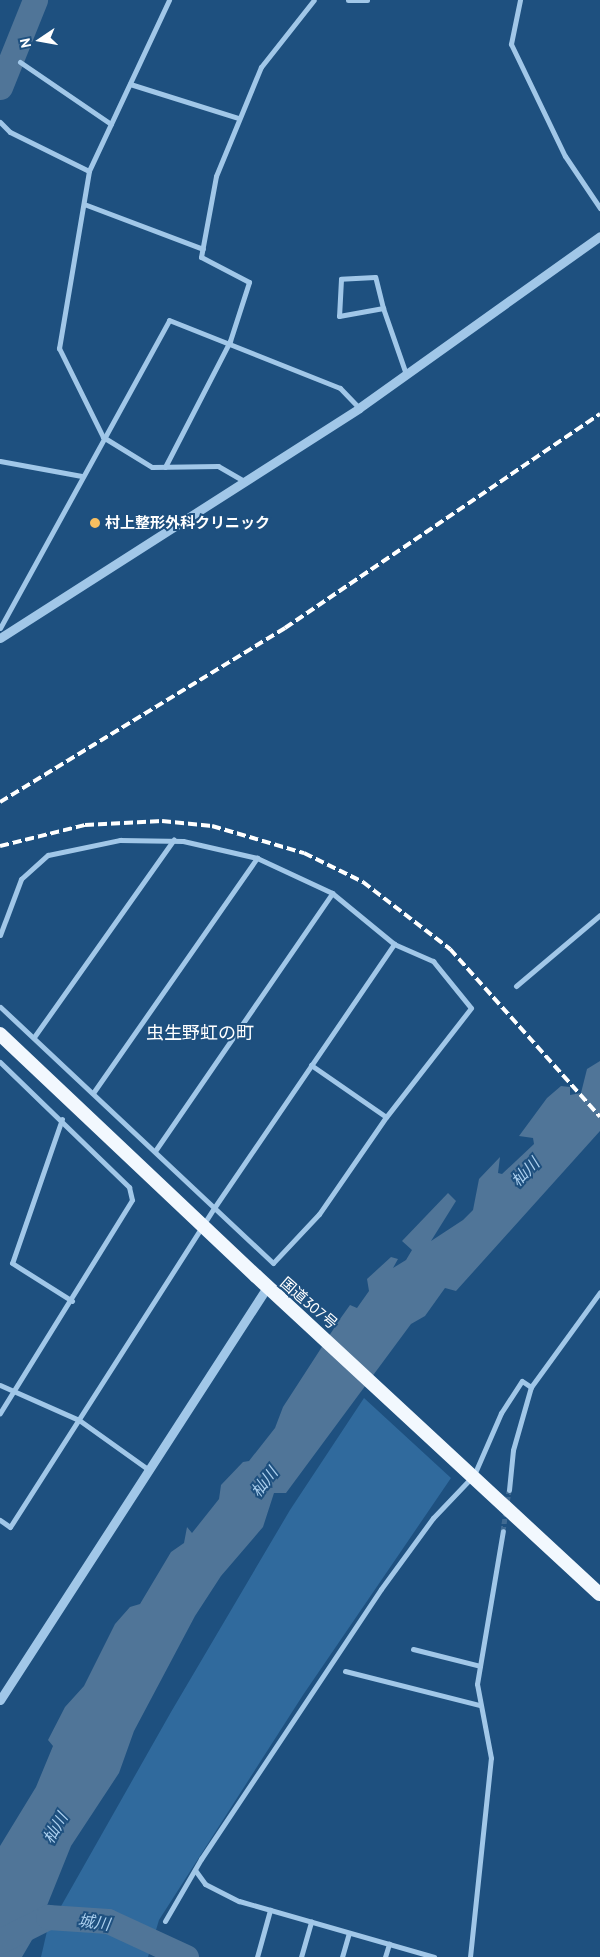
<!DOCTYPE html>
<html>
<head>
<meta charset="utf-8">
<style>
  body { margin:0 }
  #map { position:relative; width:600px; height:1957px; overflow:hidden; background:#1e507f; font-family:"PT Sans","Noto Sans JP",sans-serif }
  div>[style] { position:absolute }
  .green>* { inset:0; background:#306a9d }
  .water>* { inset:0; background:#507598 }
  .river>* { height:25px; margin:-12.5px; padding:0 12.5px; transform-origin:12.5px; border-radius:12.5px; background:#507598 }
  .minor-tunnel>* { height:5px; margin-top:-2.5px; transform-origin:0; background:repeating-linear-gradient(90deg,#406a92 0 5px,transparent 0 7.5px) }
  .minor>* { height:5px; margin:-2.5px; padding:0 2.5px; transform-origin:2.5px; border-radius:2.5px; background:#a1c7e8 }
  .tertiary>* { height:9px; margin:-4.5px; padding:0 4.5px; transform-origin:4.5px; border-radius:4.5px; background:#a1c7e8 }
  .trunk>* { height:14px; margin:-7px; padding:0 7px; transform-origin:7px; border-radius:7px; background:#f2f8fe }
  .rail>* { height:4px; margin-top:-2px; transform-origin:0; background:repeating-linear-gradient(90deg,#fff 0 9px,transparent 0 13px) }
  .trunk-bridge>* { height:14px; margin:-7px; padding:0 7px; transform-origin:7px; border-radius:7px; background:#f2f8fe }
  .dots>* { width:14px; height:14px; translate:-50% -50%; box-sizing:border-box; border:2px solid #1e507f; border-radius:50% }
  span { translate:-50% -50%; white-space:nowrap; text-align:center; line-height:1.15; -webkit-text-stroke:4px #1e507f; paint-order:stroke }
  .poi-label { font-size:15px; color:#fff; font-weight:700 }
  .left { translate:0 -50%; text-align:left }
  .street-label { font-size:15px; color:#fff }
  .water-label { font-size:16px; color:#add1f0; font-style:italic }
  .quarter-label { font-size:18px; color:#fff }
  .north { position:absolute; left:15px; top:15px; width:50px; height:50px; -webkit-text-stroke:4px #1e507f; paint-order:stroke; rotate:258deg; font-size:14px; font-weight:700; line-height:20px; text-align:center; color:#fff }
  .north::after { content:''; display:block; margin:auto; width:18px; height:22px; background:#fff; clip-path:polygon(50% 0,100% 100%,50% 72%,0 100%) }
</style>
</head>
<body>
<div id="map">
  <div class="green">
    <div style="clip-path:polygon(364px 1398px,451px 1478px,303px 1695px,159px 1920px,148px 1957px,41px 1957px,47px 1931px,171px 1712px,290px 1510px)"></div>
  </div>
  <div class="water">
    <div style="clip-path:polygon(600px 1061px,600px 1131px,456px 1291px,445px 1288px,425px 1316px,411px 1324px,286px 1493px,274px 1493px,263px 1527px,221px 1576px,195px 1616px,134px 1731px,119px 1773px,71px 1846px,36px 1933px,22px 1957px,0 1957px,0 1846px,36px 1787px,53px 1746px,48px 1740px,65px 1707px,84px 1686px,115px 1624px,130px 1607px,140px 1604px,171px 1552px,184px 1543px,187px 1527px,192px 1533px,219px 1499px,221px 1485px,243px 1462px,249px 1461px,275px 1428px,283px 1407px,340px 1319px,350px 1305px,357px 1308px,369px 1291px,367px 1279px,391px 1257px,398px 1259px,393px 1268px,406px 1260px,412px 1250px,402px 1241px,448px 1193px,456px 1201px,431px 1241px,463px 1220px,473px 1210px,479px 1179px,500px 1157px,498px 1173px,502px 1174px,534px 1144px,533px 1138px,519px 1136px,547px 1098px,561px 1086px,570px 1087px,570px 1095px,581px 1093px,587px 1069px)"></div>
  </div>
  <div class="river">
    <div style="left:0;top:87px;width:94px;rotate:-68.1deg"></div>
    <div style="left:0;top:1941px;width:54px;rotate:-26.6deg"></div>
    <div style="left:48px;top:1917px;width:60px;rotate:3.8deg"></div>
    <div style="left:108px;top:1921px;width:86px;rotate:24.8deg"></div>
  </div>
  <div class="minor-tunnel">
    <div style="left:503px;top:1531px;width:41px;rotate:-81.7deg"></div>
  </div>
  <div class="minor">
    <div style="left:169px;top:0;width:189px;rotate:115.1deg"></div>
    <div style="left:89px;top:171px;width:180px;rotate:99.6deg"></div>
    <div style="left:59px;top:348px;width:99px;rotate:63.7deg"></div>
    <div style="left:103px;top:437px;width:57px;rotate:31.5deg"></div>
    <div style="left:152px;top:467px;width:66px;rotate:-0.9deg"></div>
    <div style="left:218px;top:466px;width:30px;rotate:30deg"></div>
    <div style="left:348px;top:0;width:19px"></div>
    <div style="left:520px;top:0;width:45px;rotate:101.6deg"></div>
    <div style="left:511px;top:44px;width:124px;rotate:64.3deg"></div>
    <div style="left:565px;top:156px;width:63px;rotate:56.1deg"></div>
    <div style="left:20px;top:62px;width:110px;rotate:34.3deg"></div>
    <div style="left:130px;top:84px;width:113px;rotate:17.5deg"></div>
    <div style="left:0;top:122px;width:14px;rotate:45deg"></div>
    <div style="left:10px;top:132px;width:88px;rotate:26.3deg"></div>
    <div style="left:84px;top:204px;width:127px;rotate:20.7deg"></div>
    <div style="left:383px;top:308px;width:32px;rotate:-104deg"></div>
    <div style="left:375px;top:277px;width:34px;rotate:177deg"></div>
    <div style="left:341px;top:279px;width:37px;rotate:93deg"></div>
    <div style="left:339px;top:316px;width:45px;rotate:-10.3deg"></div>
    <div style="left:383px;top:308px;width:70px;rotate:70.8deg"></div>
    <div style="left:0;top:461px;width:83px;rotate:10.4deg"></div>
    <div style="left:165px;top:467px;width:142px;rotate:-62.7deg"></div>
    <div style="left:230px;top:341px;width:62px;rotate:-72.1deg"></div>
    <div style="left:249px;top:282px;width:54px;rotate:-152.5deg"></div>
    <div style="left:201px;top:257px;width:82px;rotate:-79.5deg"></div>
    <div style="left:216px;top:176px;width:118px;rotate:-67.6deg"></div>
    <div style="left:261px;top:67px;width:85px;rotate:-51.7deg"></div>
    <div style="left:0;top:628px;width:351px;rotate:-61.2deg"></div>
    <div style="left:169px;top:320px;width:184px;rotate:21.7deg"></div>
    <div style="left:340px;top:388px;width:28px;rotate:46deg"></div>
    <div style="left:0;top:935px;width:60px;rotate:-69.4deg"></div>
    <div style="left:21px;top:879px;width:36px;rotate:-42deg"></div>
    <div style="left:48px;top:855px;width:74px;rotate:-11.8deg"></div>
    <div style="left:120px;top:840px;width:63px;rotate:0.9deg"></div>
    <div style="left:183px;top:841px;width:76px;rotate:12.9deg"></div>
    <div style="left:257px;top:858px;width:83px;rotate:25deg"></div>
    <div style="left:332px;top:893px;width:80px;rotate:39.4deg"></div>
    <div style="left:394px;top:944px;width:43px;rotate:23.6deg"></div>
    <div style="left:433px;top:961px;width:60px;rotate:51deg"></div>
    <div style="left:471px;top:1008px;width:138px;rotate:127.9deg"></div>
    <div style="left:386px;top:1117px;width:118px;rotate:124.6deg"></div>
    <div style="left:319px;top:1214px;width:67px;rotate:133.2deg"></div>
    <div style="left:273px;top:1263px;width:374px;rotate:-136.8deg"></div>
    <div style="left:516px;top:986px;width:110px;rotate:-40.2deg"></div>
    <div style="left:34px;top:1037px;width:242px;rotate:-54.7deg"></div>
    <div style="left:0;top:1062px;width:180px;rotate:44.1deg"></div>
    <div style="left:129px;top:1187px;width:13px;rotate:77deg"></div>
    <div style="left:132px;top:1200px;width:251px;rotate:121.8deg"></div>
    <div style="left:311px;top:1065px;width:91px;rotate:34.7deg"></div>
    <div style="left:93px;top:1093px;width:287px;rotate:-55.1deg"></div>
    <div style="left:62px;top:1119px;width:152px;rotate:109.1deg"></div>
    <div style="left:12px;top:1263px;width:71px;rotate:32.3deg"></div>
    <div style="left:155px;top:1151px;width:313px;rotate:-55.5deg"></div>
    <div style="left:0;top:1385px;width:86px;rotate:23.9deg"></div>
    <div style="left:79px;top:1420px;width:86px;rotate:35.5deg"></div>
    <div style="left:509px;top:1490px;width:40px;rotate:-84.3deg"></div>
    <div style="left:513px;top:1450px;width:66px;rotate:-74.1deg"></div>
    <div style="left:531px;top:1387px;width:117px;rotate:-54deg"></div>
    <div style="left:0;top:1520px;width:12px;rotate:35deg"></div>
    <div style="left:10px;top:1527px;width:379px;rotate:-57.4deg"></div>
    <div style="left:214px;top:1208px;width:320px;rotate:-55.7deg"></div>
    <div style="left:413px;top:1649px;width:69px;rotate:14.2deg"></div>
    <div style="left:345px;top:1671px;width:138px;rotate:14.2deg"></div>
    <div style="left:195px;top:1870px;width:17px;rotate:54deg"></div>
    <div style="left:205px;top:1884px;width:38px;rotate:27deg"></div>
    <div style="left:239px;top:1901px;width:203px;rotate:16deg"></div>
    <div style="left:165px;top:1921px;width:72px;rotate:-59.9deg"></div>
    <div style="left:201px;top:1859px;width:324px;rotate:-56.3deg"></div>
    <div style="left:381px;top:1589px;width:88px;rotate:-53.8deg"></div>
    <div style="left:433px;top:1518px;width:59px;rotate:-46.4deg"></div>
    <div style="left:474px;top:1475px;width:68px;rotate:-66.5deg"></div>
    <div style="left:501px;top:1413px;width:38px;rotate:-57deg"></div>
    <div style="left:522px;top:1381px;width:11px;rotate:34deg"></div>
    <div style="left:257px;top:1957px;width:49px;rotate:-74.5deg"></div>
    <div style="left:301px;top:1957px;width:37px;rotate:-74deg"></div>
    <div style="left:342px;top:1957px;width:25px;rotate:-74deg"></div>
    <div style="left:385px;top:1957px;width:14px;rotate:-73deg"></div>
    <div style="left:470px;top:1957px;width:200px;rotate:-84deg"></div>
    <div style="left:491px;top:1758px;width:75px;rotate:-100.7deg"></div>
    <div style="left:477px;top:1684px;width:155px;rotate:-80.4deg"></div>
  </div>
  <div class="tertiary">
    <div style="left:0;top:638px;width:426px;rotate:-32.6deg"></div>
    <div style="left:359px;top:408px;width:296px;rotate:-35.5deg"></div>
    <div style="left:0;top:1700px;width:491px;rotate:-57.1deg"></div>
  </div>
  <div class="trunk">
    <div style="left:256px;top:1276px;width:468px;rotate:42.8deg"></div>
  </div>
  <div class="rail">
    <div style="left:0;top:802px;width:334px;rotate:-31.4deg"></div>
    <div style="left:285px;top:628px;width:381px;rotate:-34.2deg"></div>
    <div style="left:0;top:846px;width:88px;rotate:-13.9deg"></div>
    <div style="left:85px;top:825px;width:77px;rotate:-3deg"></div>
    <div style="left:162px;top:821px;width:50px;rotate:5.7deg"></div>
    <div style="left:212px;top:826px;width:96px;rotate:16.4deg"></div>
    <div style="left:304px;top:853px;width:66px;rotate:26.2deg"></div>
    <div style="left:363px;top:882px;width:110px;rotate:37.6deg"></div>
    <div style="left:450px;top:949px;width:225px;rotate:48.2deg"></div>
  </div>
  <div class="trunk-bridge">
    <div style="left:0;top:1034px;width:352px;rotate:43.4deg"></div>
  </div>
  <div class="dots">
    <div style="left:95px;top:523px;background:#f8bf60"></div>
  </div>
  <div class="poi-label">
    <span class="left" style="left:105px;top:523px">村上整形外科クリニック</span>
  </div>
  <div class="street-label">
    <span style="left:309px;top:1303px;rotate:41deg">国道307号</span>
  </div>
  <div class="water-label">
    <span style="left:525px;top:1172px;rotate:-46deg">杣川</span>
    <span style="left:264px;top:1482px;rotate:-52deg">杣川</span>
    <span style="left:55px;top:1828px;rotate:-60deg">杣川</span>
    <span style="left:94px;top:1922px;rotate:8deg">城川</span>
  </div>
  <div class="quarter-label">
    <span style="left:200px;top:1033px">虫生野虹の町</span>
  </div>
  <div class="north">N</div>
</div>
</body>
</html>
